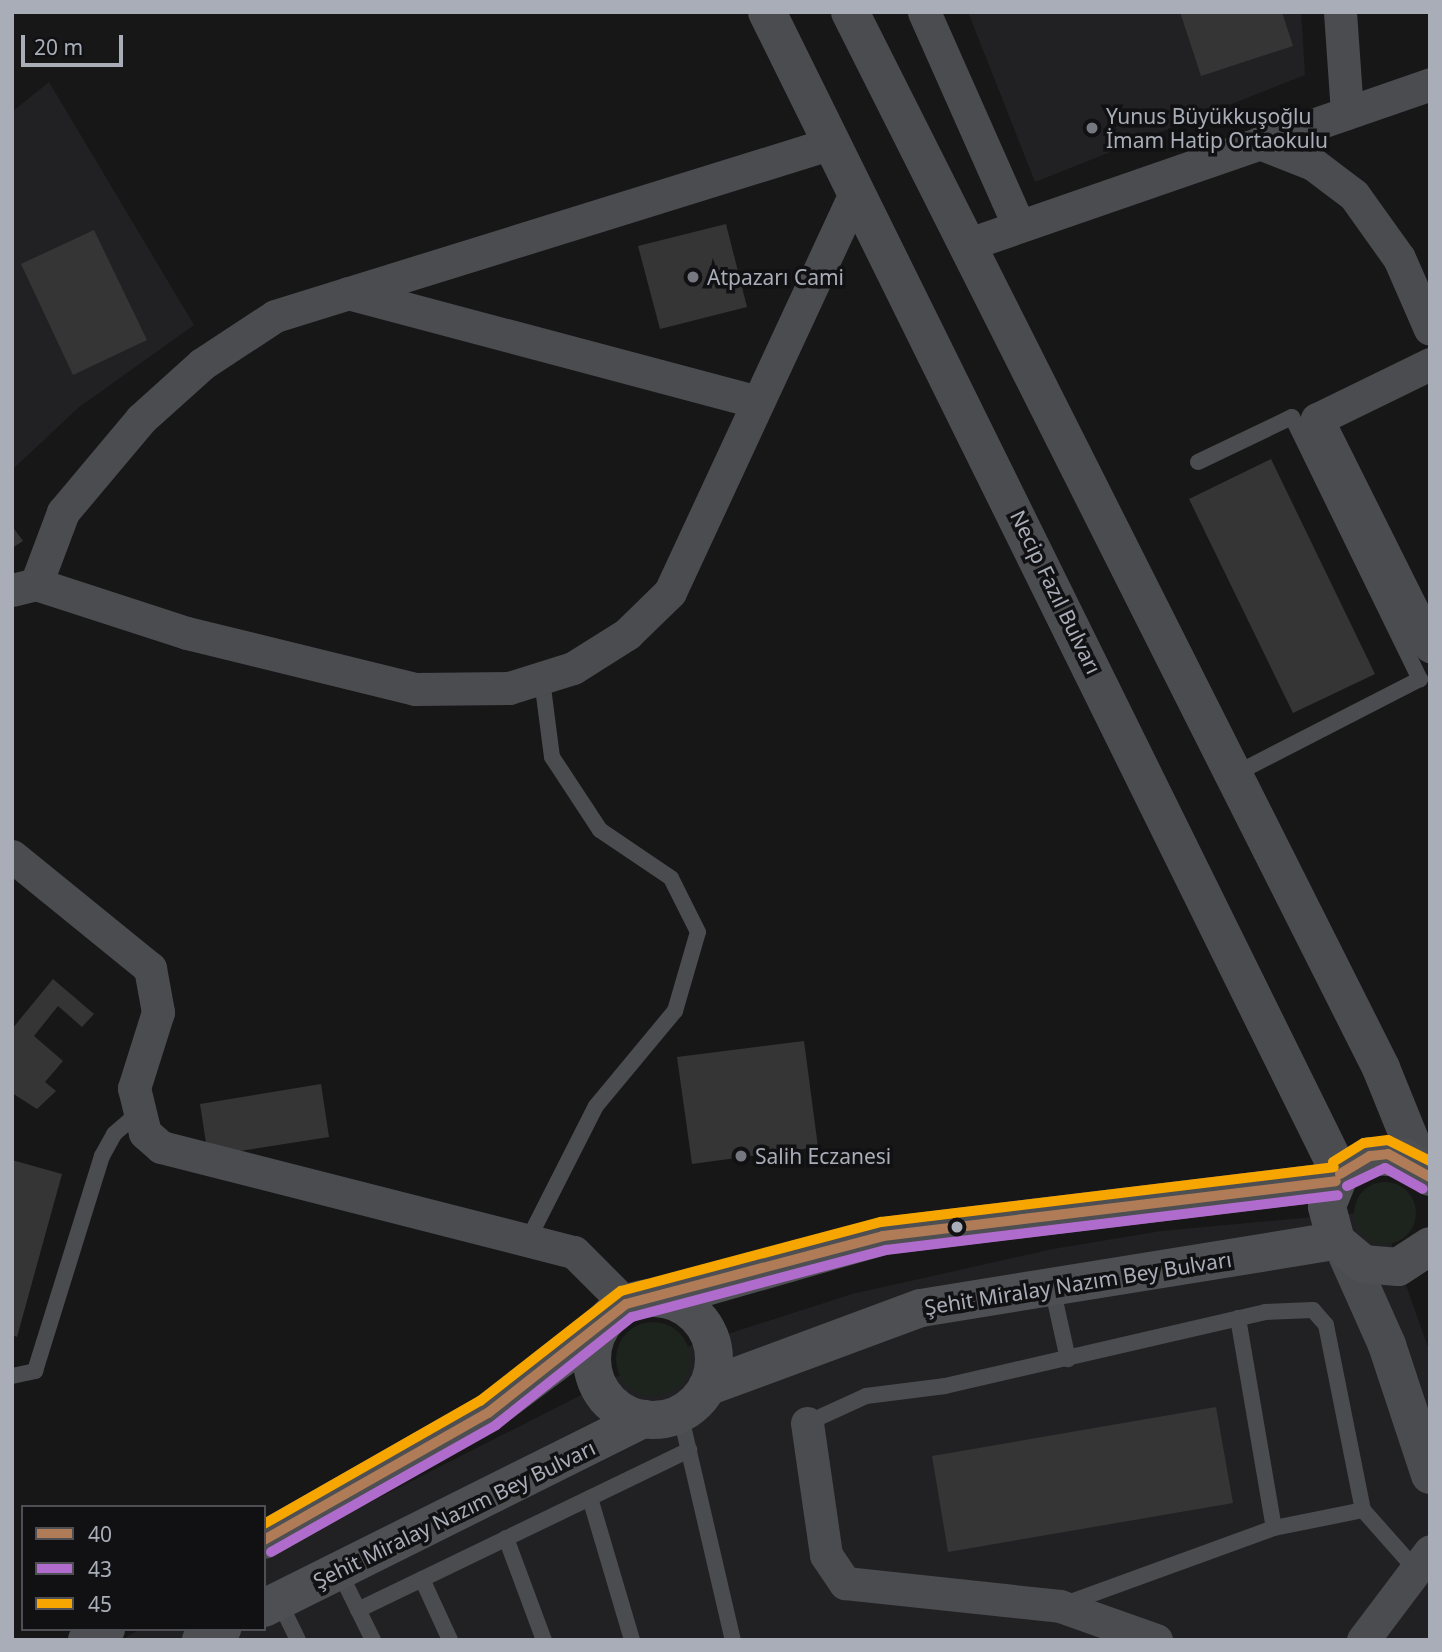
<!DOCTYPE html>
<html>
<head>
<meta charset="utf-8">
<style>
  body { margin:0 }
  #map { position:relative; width:1442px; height:1652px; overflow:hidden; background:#171717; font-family:"Noto Sans",sans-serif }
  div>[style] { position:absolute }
  .built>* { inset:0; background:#212123 }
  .green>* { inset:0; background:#1d241e }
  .round { border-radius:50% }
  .building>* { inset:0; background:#353536 }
  .service>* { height:16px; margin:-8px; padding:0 8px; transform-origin:8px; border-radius:8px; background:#4b4c50 }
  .minor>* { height:33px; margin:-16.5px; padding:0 16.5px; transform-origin:16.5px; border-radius:16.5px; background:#4b4c50 }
  .tertiary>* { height:38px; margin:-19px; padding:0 19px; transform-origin:19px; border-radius:19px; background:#4b4c50 }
  .primary>* { height:38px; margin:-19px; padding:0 19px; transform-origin:19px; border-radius:19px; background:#4d4f52 }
  .primary>.ring { margin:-19px; padding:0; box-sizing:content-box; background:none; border:38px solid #4d4f52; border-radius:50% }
  .bus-1>* { height:10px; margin:-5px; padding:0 5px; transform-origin:5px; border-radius:5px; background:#b07c57 }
  .bus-2>* { height:10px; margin:-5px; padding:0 5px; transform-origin:5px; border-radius:5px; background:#b06ccc }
  .bus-3>* { height:10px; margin:-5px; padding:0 5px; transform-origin:5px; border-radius:5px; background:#f7a600 }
  .dots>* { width:19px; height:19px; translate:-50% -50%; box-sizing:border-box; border:4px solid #111113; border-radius:50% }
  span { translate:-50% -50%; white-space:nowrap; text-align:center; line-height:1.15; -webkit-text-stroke:7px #111113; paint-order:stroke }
  .poi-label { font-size:21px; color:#a8adb8 }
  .left { translate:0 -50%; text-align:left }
  .street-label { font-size:21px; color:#a8adb8 }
  .frame { position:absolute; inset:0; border:14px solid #a8adb8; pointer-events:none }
  .legend { position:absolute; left:21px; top:1505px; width:245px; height:126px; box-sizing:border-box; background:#111113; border:2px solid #4d4f55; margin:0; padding:9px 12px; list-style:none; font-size:21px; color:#a8adb8 }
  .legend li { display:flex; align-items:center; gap:14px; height:35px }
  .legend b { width:35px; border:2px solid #4d4f55 }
  .scale { position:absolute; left:21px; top:35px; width:102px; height:32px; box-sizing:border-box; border:4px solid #a8adb8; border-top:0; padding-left:9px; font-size:21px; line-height:24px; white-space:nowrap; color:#a8adb8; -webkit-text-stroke:5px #111113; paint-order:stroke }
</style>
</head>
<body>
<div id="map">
  <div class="built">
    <div style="clip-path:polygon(968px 12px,1301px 12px,1305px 75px,1035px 182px)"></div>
    <div style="clip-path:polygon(49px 82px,194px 325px,78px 408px,12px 470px,12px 112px)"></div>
    <div style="clip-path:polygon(1380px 1211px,1430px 1353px,1430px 1640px,122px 1640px,140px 1629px,264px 1629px,264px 1556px,656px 1357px,852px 1294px,1053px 1249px,1161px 1231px)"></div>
  </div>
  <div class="green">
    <div class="round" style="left:1354px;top:1182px;width:62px;height:62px"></div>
    <div class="round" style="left:616px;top:1322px;width:74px;height:74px"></div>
  </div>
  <div class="building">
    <div style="clip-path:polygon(1180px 12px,1282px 12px,1293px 46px,1201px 76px)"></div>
    <div style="clip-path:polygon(726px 224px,747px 307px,660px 329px,638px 246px)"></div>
    <div style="clip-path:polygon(94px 230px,147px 340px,73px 375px,21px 264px)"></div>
    <div style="clip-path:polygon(1271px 459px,1375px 674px,1293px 713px,1189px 499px)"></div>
    <div style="clip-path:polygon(12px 526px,23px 541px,12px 548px)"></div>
    <div style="clip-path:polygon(53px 979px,94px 1014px,82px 1027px,58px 1006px,34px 1036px,63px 1061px,45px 1082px,56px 1091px,37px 1109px,12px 1093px,12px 1029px)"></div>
    <div style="clip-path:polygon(804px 1041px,818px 1147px,692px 1164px,677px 1057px)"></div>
    <div style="clip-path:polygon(321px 1084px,329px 1137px,208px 1156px,200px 1104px)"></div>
    <div style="clip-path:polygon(12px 1160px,62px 1174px,17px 1337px,12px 1335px)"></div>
    <div style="clip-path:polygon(1216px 1407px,1233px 1503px,948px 1552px,932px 1456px)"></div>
  </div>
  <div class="service">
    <div style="left:1198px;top:462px;width:104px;rotate:-25.6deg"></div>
    <div style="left:1292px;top:417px;width:292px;rotate:64deg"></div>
    <div style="left:1420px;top:679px;width:210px;rotate:152.8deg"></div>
    <div style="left:528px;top:1240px;width:150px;rotate:-63.1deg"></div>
    <div style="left:596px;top:1106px;width:124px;rotate:-50.3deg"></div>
    <div style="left:675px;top:1011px;width:82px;rotate:-73.8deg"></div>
    <div style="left:698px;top:932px;width:60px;rotate:-116.6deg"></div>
    <div style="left:671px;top:878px;width:86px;rotate:-145.9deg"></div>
    <div style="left:600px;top:830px;width:87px;rotate:-123.3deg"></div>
    <div style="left:552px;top:757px;width:78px;rotate:-97.4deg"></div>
    <div style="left:1052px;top:1287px;width:74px;rotate:77.5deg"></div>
    <div style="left:1238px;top:1318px;width:213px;rotate:80.3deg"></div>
    <div style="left:12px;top:1376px;width:24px;rotate:-12deg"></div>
    <div style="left:35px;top:1371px;width:225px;rotate:-72.7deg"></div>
    <div style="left:102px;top:1156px;width:25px;rotate:-61deg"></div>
    <div style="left:114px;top:1134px;width:32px;rotate:-41deg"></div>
    <div style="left:680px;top:1413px;width:233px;rotate:76.9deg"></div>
    <div style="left:807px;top:1423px;width:65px;rotate:-24.6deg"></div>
    <div style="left:866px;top:1396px;width:80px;rotate:-7.2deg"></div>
    <div style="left:945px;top:1386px;width:328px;rotate:-13deg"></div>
    <div style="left:1265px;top:1312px;width:48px;rotate:-2.4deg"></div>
    <div style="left:1313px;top:1310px;width:20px;rotate:49deg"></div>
    <div style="left:1326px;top:1325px;width:189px;rotate:78.7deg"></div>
    <div style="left:1363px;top:1510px;width:80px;rotate:48.5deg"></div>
    <div style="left:590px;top:1498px;width:148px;rotate:73.5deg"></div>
    <div style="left:506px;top:1538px;width:109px;rotate:69.6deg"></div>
    <div style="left:339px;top:1571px;width:77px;rotate:63.8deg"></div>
    <div style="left:422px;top:1579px;width:67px;rotate:65.3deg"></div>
    <div style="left:279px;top:1601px;width:43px;rotate:64deg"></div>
    <div style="left:1065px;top:1604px;width:222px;rotate:-20deg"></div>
    <div style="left:1274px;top:1528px;width:91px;rotate:-11.4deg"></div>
    <div style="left:358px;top:1610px;width:368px;rotate:-25.8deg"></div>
  </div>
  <div class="minor">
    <div style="left:924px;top:12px;width:234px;rotate:66.1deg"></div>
    <div style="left:1340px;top:12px;width:101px;rotate:86deg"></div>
    <div style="left:1259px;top:143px;width:58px;rotate:21.3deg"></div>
    <div style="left:1313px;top:164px;width:51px;rotate:37.1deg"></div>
    <div style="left:1354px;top:195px;width:77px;rotate:54.5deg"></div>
    <div style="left:1399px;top:258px;width:77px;rotate:66.4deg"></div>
    <div style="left:966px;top:245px;width:491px;rotate:-19.1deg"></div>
    <div style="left:348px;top:293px;width:424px;rotate:14.9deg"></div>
    <div style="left:1430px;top:364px;width:126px;rotate:154deg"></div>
    <div style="left:1317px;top:419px;width:254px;rotate:63.5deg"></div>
    <div style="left:36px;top:584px;width:77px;rotate:-69.4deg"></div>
    <div style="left:63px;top:512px;width:121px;rotate:-50deg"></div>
    <div style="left:141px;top:419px;width:82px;rotate:-42deg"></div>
    <div style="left:202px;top:364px;width:87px;rotate:-33.3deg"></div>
    <div style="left:275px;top:316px;width:583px;rotate:-17.25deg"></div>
    <div style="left:12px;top:590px;width:25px;rotate:-14deg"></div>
    <div style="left:36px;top:584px;width:159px;rotate:18deg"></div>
    <div style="left:187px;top:633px;width:235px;rotate:13.8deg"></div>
    <div style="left:415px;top:689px;width:94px;rotate:-0.6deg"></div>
    <div style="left:509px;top:688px;width:67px;rotate:-17.4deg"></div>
    <div style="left:573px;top:668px;width:64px;rotate:-32.2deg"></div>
    <div style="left:627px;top:634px;width:60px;rotate:-44.3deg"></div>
    <div style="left:670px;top:592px;width:441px;rotate:-65.1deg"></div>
    <div style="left:12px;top:856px;width:178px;rotate:39.1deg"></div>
    <div style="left:150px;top:968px;width:45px;rotate:79.7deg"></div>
    <div style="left:158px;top:1012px;width:80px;rotate:107.5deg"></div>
    <div style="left:134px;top:1088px;width:46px;rotate:76.3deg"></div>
    <div style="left:145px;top:1133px;width:21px;rotate:41deg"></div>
    <div style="left:161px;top:1147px;width:426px;rotate:14.3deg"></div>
    <div style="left:574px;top:1252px;width:74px;rotate:45deg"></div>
    <div style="left:807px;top:1423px;width:133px;rotate:81.8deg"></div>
    <div style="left:826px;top:1555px;width:34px;rotate:56deg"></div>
    <div style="left:845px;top:1583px;width:216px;rotate:6.1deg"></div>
    <div style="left:1060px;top:1606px;width:102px;rotate:19.5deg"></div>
    <div style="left:1363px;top:1640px;width:111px;rotate:-53deg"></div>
  </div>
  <div class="tertiary">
    <div style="left:767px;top:12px;width:1296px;rotate:63.75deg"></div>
    <div style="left:850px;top:12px;width:1182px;rotate:63.3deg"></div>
    <div style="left:1381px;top:1068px;width:107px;rotate:68deg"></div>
    <div style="left:1347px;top:1255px;width:98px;rotate:66deg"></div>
    <div style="left:1387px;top:1345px;width:137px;rotate:71.7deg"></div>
  </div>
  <div class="primary">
    <div style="left:1430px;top:1177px;width:31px;rotate:-142deg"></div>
    <div style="left:1406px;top:1158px;width:36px;rotate:-177deg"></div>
    <div style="left:1370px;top:1156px;width:35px;rotate:149deg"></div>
    <div style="left:1340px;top:1174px;width:35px;rotate:112deg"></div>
    <div style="left:1327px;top:1207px;width:35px;rotate:75deg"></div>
    <div style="left:1336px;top:1241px;width:35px;rotate:40deg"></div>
    <div style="left:1363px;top:1264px;width:35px;rotate:5deg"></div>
    <div style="left:1398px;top:1267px;width:38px;rotate:-33deg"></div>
    <div class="ring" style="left:592px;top:1298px;width:84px;height:84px"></div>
    <div style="left:664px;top:1299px;width:228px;rotate:-16deg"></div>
    <div style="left:883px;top:1236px;width:456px;rotate:-6.9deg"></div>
    <div style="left:707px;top:1387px;width:228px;rotate:-20.3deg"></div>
    <div style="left:921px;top:1308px;width:420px;rotate:-9.2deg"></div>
    <div style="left:264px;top:1540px;width:257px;rotate:-29.6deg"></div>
    <div style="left:488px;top:1413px;width:139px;rotate:-36.8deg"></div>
    <div style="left:264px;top:1608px;width:424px;rotate:-26.5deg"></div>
    <div style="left:87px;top:1640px;width:22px;rotate:-30deg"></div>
    <div style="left:201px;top:1640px;width:24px;rotate:-28deg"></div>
  </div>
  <div class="bus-1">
    <div style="left:1340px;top:1174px;width:35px;rotate:-31deg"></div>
    <div style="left:1370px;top:1156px;width:18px;rotate:-6deg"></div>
    <div style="left:1388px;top:1154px;width:48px;rotate:28.7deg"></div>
    <div style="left:264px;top:1540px;width:257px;rotate:-29.6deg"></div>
    <div style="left:488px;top:1413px;width:176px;rotate:-38.3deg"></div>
    <div style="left:626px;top:1304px;width:266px;rotate:-14.8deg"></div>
    <div style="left:883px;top:1236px;width:456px;rotate:-6.9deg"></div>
  </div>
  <div class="bus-2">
    <div style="left:1347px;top:1186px;width:42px;rotate:-25.3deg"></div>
    <div style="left:1385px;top:1168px;width:43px;rotate:28.9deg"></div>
    <div style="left:271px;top:1552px;width:258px;rotate:-29.4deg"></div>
    <div style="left:496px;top:1425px;width:174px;rotate:-38.5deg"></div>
    <div style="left:632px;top:1317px;width:263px;rotate:-14.8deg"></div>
    <div style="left:886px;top:1250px;width:455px;rotate:-6.9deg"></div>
  </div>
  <div class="bus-3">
    <div style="left:1333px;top:1162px;width:36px;rotate:-32deg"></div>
    <div style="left:1364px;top:1143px;width:24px;rotate:-7deg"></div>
    <div style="left:1388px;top:1140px;width:47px;rotate:26.6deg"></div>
    <div style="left:264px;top:1524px;width:249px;rotate:-29.7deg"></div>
    <div style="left:480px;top:1401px;width:179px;rotate:-38deg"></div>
    <div style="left:621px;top:1291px;width:269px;rotate:-14.9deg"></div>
    <div style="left:881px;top:1222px;width:456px;rotate:-6.9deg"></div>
  </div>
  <div class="dots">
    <div style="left:1092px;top:128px;background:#757880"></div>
    <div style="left:693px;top:277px;background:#757880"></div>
    <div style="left:741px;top:1156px;background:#757880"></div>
    <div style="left:957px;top:1227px;background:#a8adb8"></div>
  </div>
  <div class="poi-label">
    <span class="left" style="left:1106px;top:128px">Yunus Büyükkuşoğlu<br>İmam Hatip Ortaokulu</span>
    <span class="left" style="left:707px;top:277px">Atpazarı Cami</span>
    <span class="left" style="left:755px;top:1156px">Salih Eczanesi</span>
  </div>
  <div class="street-label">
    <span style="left:1056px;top:592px;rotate:64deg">Necip Fazıl Bulvarı</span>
    <span style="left:1078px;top:1283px;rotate:-9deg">Şehit Miralay Nazım Bey Bulvarı</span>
    <span style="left:454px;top:1514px;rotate:-26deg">Şehit Miralay Nazım Bey Bulvarı</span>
  </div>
  <div class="frame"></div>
  <ul class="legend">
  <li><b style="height:9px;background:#b07c57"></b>40</li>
  <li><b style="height:9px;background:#b06ccc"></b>43</li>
  <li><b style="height:9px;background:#f7a600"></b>45</li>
  </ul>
  <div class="scale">20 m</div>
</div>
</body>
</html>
